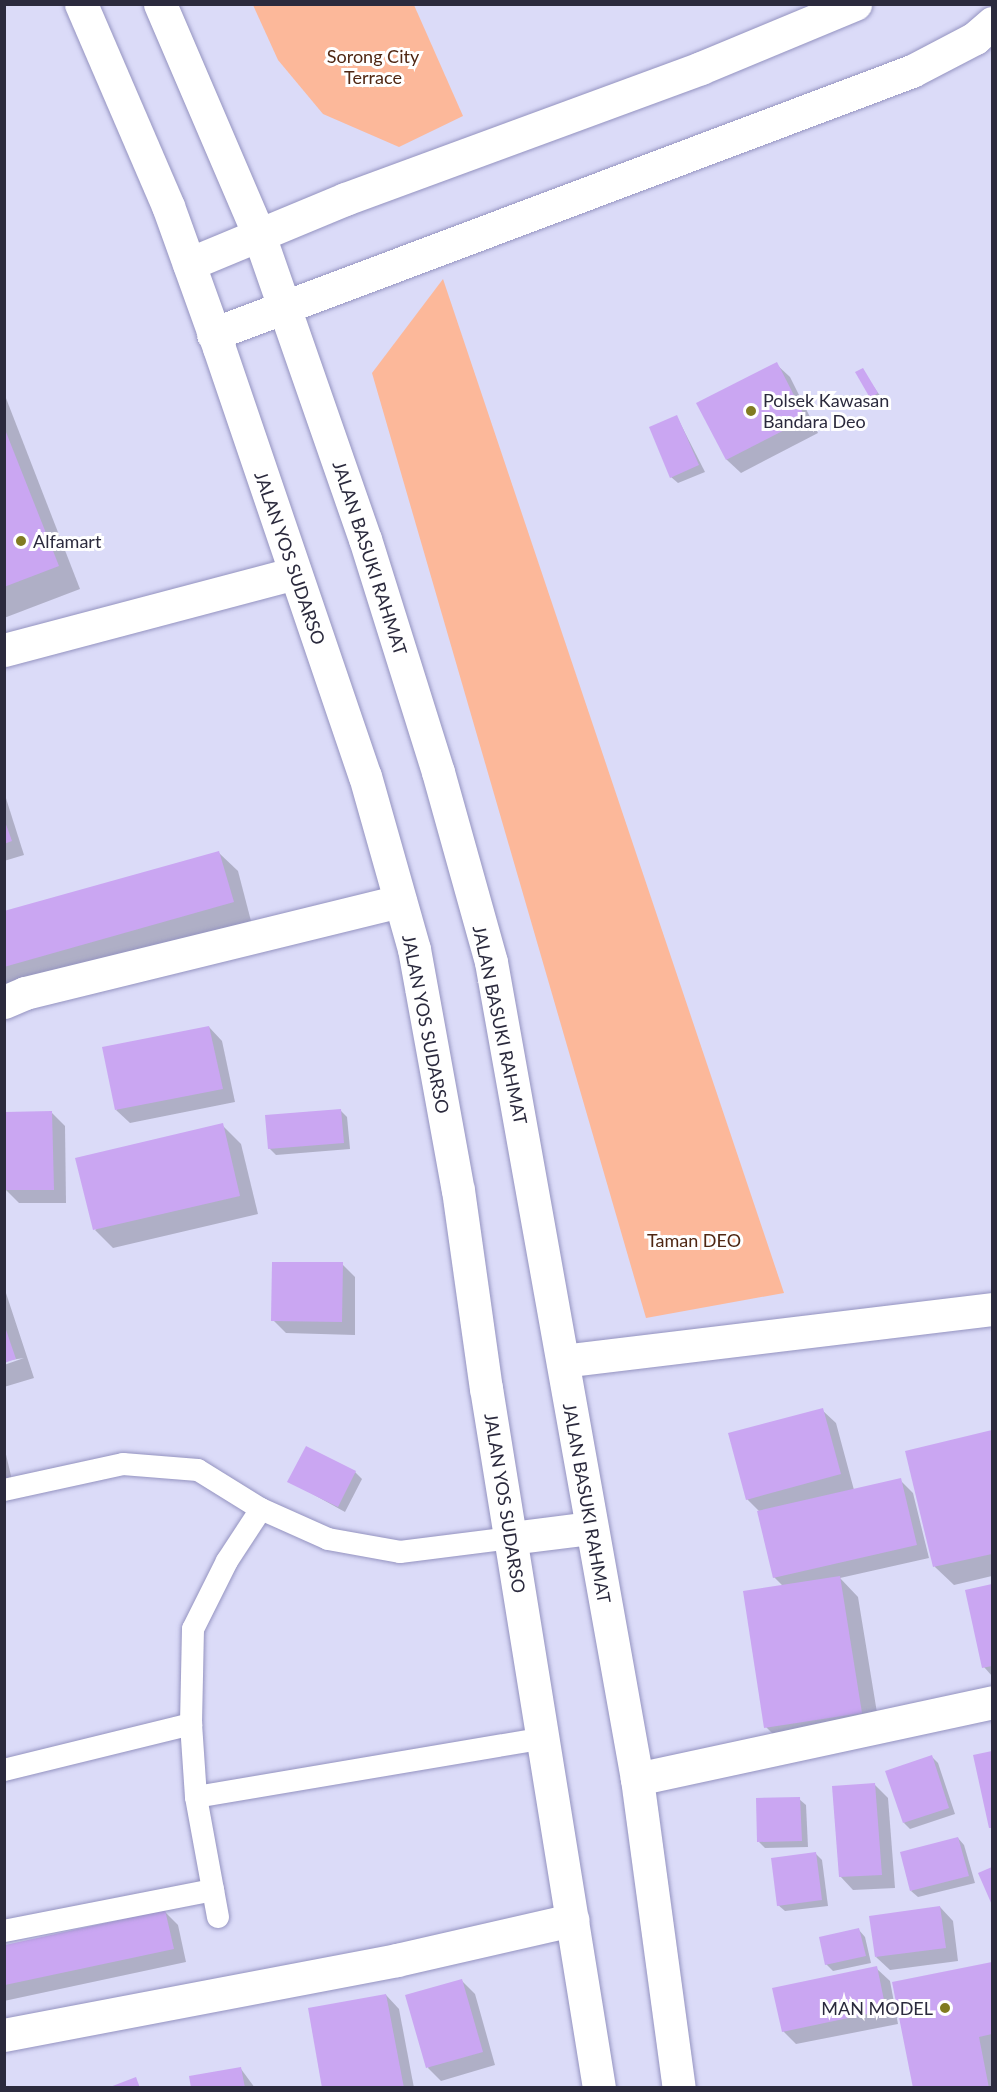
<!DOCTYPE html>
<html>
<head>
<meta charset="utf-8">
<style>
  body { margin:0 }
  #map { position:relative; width:997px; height:2092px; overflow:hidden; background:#dbdbf8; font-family:Lato,sans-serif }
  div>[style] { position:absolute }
  .green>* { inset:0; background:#fcb89a }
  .shadow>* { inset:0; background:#0003 }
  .building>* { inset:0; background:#caa6f2 }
  .roads { filter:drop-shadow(0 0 2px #9493c0) drop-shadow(0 0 2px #9493c0) }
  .lane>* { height:22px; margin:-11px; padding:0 11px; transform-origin:11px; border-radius:11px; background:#fff }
  .street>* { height:33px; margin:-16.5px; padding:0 16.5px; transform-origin:16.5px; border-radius:16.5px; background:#fff }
  .highway>* { height:33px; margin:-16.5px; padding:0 16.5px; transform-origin:16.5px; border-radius:16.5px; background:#fff }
  .dots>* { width:16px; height:16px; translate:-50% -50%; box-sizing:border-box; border:3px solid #fff; border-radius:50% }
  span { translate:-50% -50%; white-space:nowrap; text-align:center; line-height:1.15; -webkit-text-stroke:6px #fff; paint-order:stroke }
  .park-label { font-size:18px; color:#4f2713 }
  .poi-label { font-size:18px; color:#2b2a3d }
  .left { translate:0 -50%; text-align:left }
  .right { translate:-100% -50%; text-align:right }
  .street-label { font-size:18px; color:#2b2a3d }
  .frame { position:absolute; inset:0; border:6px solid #2b2a3d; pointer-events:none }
</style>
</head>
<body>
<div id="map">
  <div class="green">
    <div style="clip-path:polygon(253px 5px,414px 5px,463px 116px,399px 147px,323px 114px,278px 60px)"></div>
    <div style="clip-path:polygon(443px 279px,784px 1293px,646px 1318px,372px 373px)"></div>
  </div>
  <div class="shadow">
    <div style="clip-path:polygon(776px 364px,790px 377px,818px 433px,741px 473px,727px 460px,698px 403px)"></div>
    <div style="clip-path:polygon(862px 370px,883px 400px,878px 403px,871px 397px)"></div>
    <div style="clip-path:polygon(4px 393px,80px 589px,4px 618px)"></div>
    <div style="clip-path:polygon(677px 417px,705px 472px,678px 483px,671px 477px)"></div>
    <div style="clip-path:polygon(4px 792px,24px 855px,4px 861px)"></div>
    <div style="clip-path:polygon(219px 853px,238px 871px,251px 921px,4px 990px,4px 913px)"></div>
    <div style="clip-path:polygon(209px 1027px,222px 1041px,235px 1102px,130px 1123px,116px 1110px)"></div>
    <div style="clip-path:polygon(340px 1110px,347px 1117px,350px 1149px,276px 1155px,269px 1148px)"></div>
    <div style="clip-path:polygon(52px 1113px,65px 1126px,66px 1203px,19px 1203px,6px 1190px,4px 1114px)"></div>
    <div style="clip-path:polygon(222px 1125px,241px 1144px,258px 1214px,113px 1248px,95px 1230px)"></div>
    <div style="clip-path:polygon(342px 1264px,355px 1277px,355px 1335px,286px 1333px,273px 1320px)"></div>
    <div style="clip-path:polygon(4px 1287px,34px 1378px,4px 1387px,4px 1365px,24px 1358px,4px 1361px)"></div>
    <div style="clip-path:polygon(822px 1410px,836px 1423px,854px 1490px,900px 1480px,913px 1493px,929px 1558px,840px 1578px,858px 1597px,880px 1731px,785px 1746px,766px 1727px,783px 1586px,774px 1577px,759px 1511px,747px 1499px)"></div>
    <div style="clip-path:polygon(992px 1432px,992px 1576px,954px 1585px,935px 1567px,907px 1452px)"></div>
    <div style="clip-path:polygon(4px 1446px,12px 1480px,4px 1482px)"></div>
    <div style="clip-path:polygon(355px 1472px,362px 1479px,345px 1512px,289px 1481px)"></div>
    <div style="clip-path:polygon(992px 1585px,992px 1676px,984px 1667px,967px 1591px)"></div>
    <div style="clip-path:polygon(992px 1752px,992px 1830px,975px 1756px)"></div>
    <div style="clip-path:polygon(932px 1757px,938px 1763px,955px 1814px,910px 1829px,904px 1823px)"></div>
    <div style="clip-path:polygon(875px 1785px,888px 1798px,895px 1888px,853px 1890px,840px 1876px)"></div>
    <div style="clip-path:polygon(799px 1799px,806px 1805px,808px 1847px,765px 1848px,759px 1842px)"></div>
    <div style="clip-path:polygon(958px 1838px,964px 1845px,975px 1883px,918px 1897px,911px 1891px)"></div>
    <div style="clip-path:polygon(815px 1853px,822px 1860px,828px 1906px,785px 1911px,778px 1905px)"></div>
    <div style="clip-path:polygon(940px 1907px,953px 1921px,958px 1961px,890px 1970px,876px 1957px)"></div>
    <div style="clip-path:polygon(165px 1912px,178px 1925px,186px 1962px,4px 2001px,4px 1946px)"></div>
    <div style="clip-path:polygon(859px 1930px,865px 1937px,871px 1963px,833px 1971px,826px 1964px)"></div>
    <div style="clip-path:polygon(992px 1964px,992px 2088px,915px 2088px,894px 1983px)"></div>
    <div style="clip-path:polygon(876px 1968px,890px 1981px,898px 2024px,796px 2044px,783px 2031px)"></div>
    <div style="clip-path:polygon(461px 1980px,475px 1994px,495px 2065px,441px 2081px,428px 2068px)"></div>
    <div style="clip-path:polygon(386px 1995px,399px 2009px,414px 2088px,324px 2088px)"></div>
    <div style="clip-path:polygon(241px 2069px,255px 2088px,192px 2088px)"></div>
  </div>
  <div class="building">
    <div style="clip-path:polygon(777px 362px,806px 419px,726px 460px,696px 403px)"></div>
    <div style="clip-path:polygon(863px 368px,878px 393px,870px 398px,855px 372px)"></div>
    <div style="clip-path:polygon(677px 415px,699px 465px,670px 478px,649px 427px)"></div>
    <div style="clip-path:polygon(4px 427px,59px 566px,4px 587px)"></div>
    <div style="clip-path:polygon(4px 819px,12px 841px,4px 844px)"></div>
    <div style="clip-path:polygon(219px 851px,234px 902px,4px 967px,4px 911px)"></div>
    <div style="clip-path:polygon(209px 1026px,223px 1089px,115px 1110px,102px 1047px)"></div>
    <div style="clip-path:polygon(341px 1109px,344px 1143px,268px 1149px,265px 1115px)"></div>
    <div style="clip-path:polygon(52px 1111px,54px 1190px,5px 1190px,5px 1112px)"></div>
    <div style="clip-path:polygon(223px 1123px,240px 1196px,93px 1230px,75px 1158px)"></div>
    <div style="clip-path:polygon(272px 1262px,343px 1262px,342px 1322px,271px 1321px)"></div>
    <div style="clip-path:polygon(4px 1324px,16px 1359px,4px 1363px)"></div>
    <div style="clip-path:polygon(823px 1408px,841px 1474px,746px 1500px,728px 1433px)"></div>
    <div style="clip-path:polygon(992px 1430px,992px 1554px,933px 1567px,905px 1451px)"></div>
    <div style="clip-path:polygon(306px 1446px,356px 1471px,338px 1507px,287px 1482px)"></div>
    <div style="clip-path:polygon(901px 1478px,917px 1545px,773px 1578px,757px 1511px)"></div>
    <div style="clip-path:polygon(840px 1576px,862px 1713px,764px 1728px,743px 1591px)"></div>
    <div style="clip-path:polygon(992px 1584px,992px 1666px,982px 1668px,965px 1590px)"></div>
    <div style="clip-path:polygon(992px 1751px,992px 1828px,989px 1828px,973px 1755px)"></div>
    <div style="clip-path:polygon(932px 1755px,949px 1808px,903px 1823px,885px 1771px)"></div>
    <div style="clip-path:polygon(875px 1783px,882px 1875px,839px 1877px,832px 1786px)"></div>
    <div style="clip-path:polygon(800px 1797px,802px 1841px,757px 1842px,756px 1798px)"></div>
    <div style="clip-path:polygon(958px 1837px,969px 1876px,910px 1891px,900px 1852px)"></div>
    <div style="clip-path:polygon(816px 1852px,822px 1900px,777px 1906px,771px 1858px)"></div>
    <div style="clip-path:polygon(992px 1867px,992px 1905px,978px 1873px)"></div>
    <div style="clip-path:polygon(940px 1906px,946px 1948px,875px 1957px,869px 1916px)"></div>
    <div style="clip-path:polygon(165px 1910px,174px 1949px,5px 1985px,5px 1945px)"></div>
    <div style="clip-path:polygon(859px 1928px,866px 1956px,825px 1965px,819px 1937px)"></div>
    <div style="clip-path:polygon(992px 1962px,992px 2034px,979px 2037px,989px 2088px,913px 2088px,892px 1982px)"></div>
    <div style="clip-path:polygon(877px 1966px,886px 2010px,782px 2032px,772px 1988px)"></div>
    <div style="clip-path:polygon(462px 1979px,483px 2052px,426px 2068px,405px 1995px)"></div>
    <div style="clip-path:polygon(386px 1994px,404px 2088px,322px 2088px,308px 2008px)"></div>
    <div style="clip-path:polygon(241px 2067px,245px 2088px,191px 2088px,189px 2076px)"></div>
    <div style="clip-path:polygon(136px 2077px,140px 2088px,110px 2088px,110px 2087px)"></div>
  </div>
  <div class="roads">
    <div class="lane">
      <div style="left:4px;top:1490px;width:122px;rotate:-12.3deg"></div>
      <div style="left:123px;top:1464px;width:75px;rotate:4.6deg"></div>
      <div style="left:198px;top:1470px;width:74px;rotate:31.8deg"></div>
      <div style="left:261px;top:1509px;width:73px;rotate:24.1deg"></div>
      <div style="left:328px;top:1539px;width:73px;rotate:10.2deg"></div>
      <div style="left:400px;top:1552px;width:112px;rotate:-7.2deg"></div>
      <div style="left:4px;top:1770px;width:193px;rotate:-13.8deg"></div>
      <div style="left:196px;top:1797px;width:352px;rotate:-9.6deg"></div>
      <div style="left:218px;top:1917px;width:122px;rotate:-100.4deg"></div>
      <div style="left:196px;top:1797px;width:73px;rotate:-93.9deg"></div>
      <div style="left:191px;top:1724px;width:95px;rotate:-88.8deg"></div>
      <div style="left:193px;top:1629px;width:76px;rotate:-63.4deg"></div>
      <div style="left:227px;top:1561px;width:62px;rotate:-56.8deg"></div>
      <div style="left:4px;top:1931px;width:213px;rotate:-11.1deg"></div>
    </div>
    <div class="street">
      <div style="left:189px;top:264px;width:169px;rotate:-22.6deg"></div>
      <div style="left:345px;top:199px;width:379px;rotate:-20.2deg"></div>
      <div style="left:701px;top:68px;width:167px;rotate:-22.6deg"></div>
      <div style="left:213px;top:334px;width:747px;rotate:-20.62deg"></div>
      <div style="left:912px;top:71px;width:71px;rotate:-27.6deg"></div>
      <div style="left:975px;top:38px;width:23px;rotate:-41deg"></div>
      <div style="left:4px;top:650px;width:301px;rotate:-14.8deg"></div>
      <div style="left:4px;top:1002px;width:23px;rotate:-23deg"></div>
      <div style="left:25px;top:993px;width:386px;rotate:-13.8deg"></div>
      <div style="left:563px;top:1361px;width:432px;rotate:-6.9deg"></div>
      <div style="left:637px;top:1779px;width:363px;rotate:-12.2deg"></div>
      <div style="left:4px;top:2035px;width:400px;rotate:-10.8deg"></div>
      <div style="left:397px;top:1960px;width:180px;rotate:-12.9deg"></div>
    </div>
    <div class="highway">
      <div style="left:81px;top:4px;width:220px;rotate:66.7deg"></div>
      <div style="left:168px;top:206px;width:151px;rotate:70.2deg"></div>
      <div style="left:219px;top:348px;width:452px;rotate:71.2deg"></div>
      <div style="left:365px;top:776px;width:180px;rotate:74.2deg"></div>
      <div style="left:414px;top:949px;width:245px;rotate:79.7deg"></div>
      <div style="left:458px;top:1190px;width:200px;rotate:82deg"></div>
      <div style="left:486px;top:1388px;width:709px;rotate:80.83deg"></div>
      <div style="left:160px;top:4px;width:251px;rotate:66.8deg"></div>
      <div style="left:259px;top:235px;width:322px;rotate:70.8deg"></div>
      <div style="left:365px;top:539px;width:244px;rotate:72.6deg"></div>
      <div style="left:438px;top:772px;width:197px;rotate:74.4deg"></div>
      <div style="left:491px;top:962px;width:830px;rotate:79.87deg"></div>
      <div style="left:637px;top:1779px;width:312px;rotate:82.3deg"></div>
      <div style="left:511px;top:1538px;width:81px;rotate:-7.1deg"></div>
    </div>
  </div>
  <div class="dots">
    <div style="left:751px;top:411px;background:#817b21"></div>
    <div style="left:21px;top:541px;background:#817b21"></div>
    <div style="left:945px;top:2008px;background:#817b21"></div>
  </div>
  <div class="park-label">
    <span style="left:373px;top:67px">Sorong City<br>Terrace</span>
    <span style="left:694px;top:1240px">Taman DEO</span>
  </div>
  <div class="poi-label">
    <span class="left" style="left:763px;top:411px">Polsek Kawasan<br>Bandara Deo</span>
    <span class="left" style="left:33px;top:541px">Alfamart</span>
    <span class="right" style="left:933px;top:2008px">MAN MODEL</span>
  </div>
  <div class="street-label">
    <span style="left:290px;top:558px;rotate:71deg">JALAN YOS SUDARSO</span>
    <span style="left:370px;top:558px;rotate:72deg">JALAN BASUKI RAHMAT</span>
    <span style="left:426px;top:1024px;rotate:79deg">JALAN YOS SUDARSO</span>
    <span style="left:500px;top:1025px;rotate:78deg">JALAN BASUKI RAHMAT</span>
    <span style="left:505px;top:1503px;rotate:81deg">JALAN YOS SUDARSO</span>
    <span style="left:587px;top:1503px;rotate:80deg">JALAN BASUKI RAHMAT</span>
  </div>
  <div class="frame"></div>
</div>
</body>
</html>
